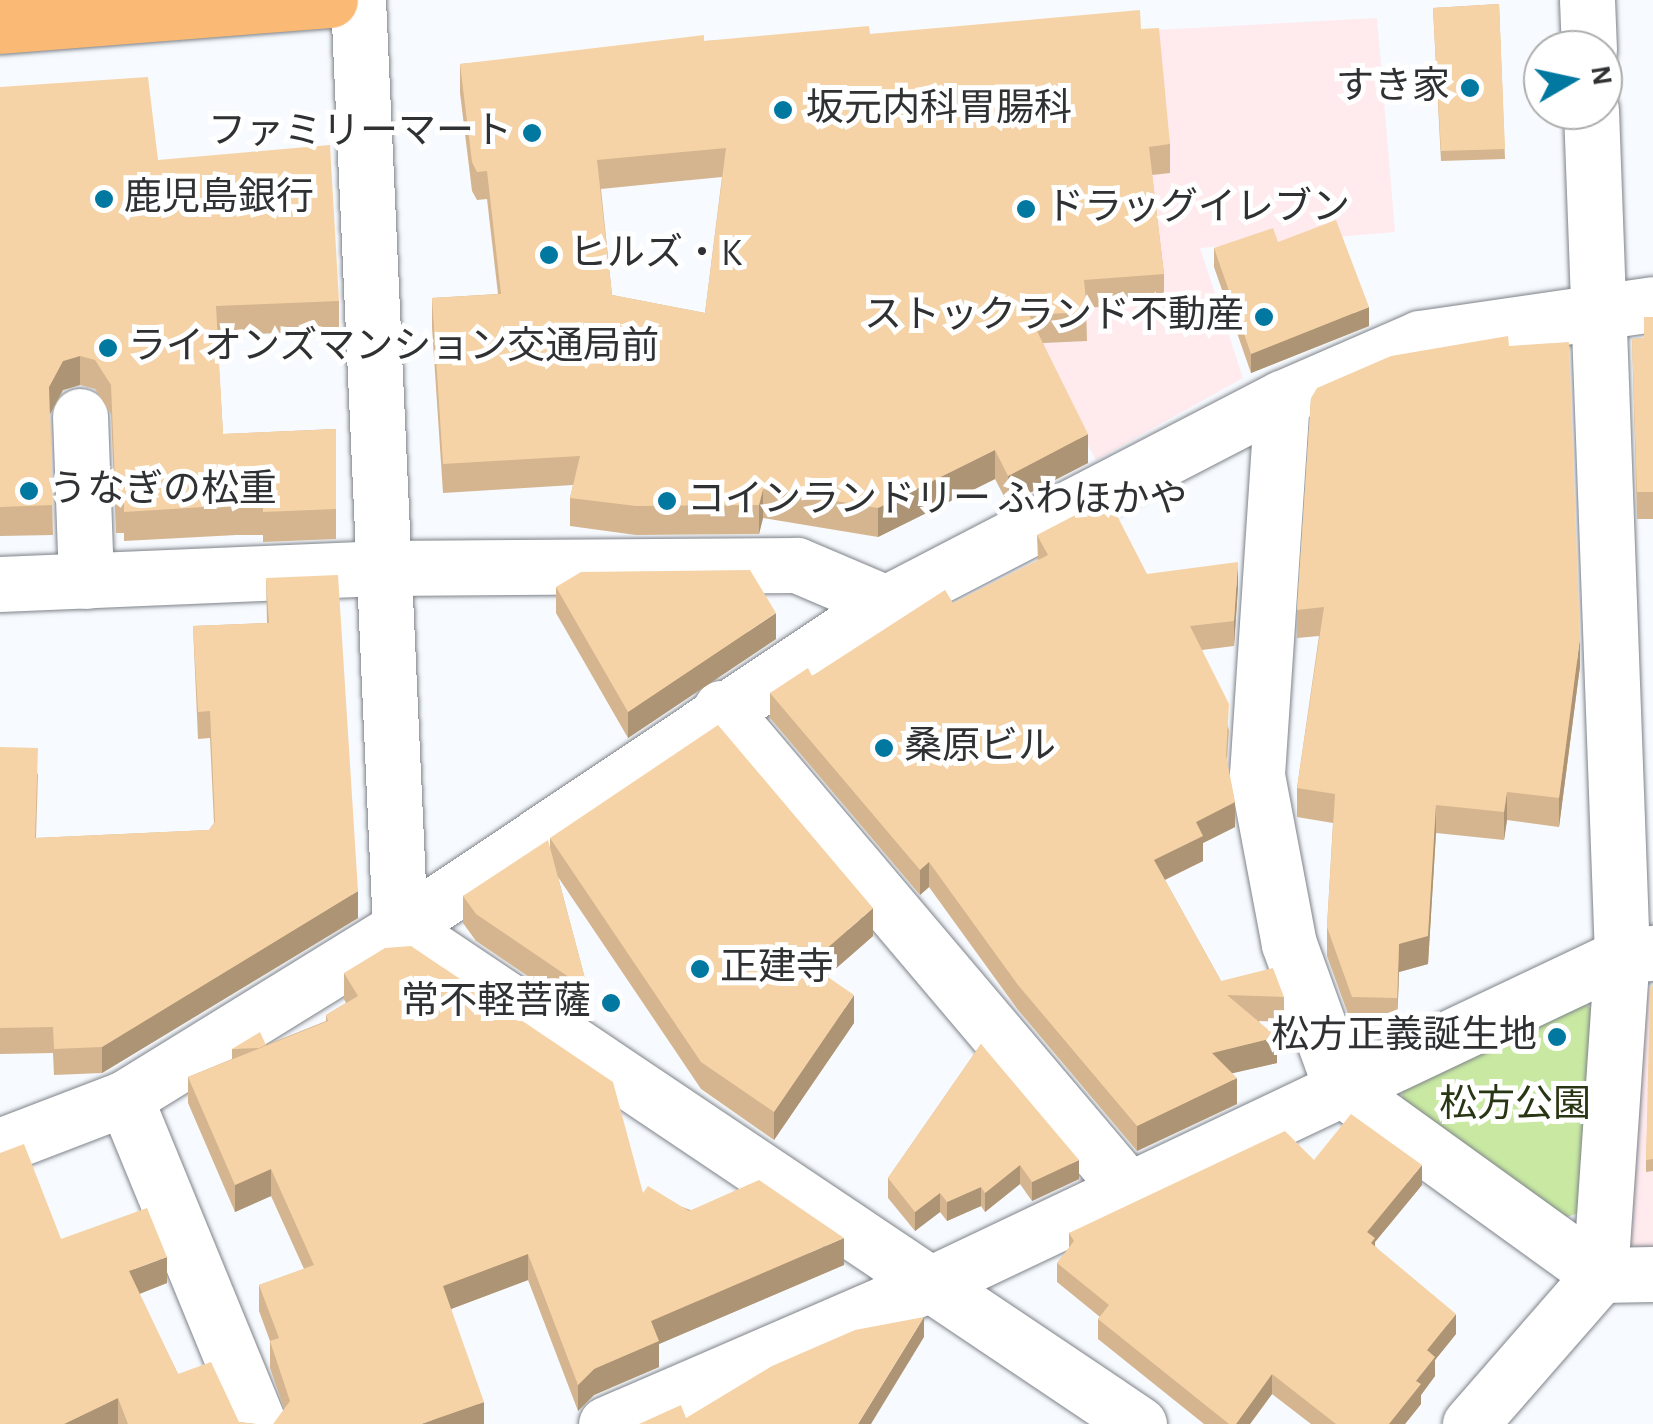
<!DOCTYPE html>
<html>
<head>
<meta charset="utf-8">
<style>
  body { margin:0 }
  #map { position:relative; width:1653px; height:1424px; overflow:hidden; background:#f7fafe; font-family:"Alegreya Sans","Noto Sans JP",sans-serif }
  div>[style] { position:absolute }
  .commercial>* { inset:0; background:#ffeaee }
  .green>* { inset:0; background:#c9e9a2 }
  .roads { filter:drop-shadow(0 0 2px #7e8389) drop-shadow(0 0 2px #7e8389) }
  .minor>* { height:55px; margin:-27.5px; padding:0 27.5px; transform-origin:27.5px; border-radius:27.5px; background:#fff }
  .primary>* { height:55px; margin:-27.5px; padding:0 27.5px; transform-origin:27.5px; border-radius:27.5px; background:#fab975 }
  .wall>* { inset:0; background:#d4b58f }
  .shaded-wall>* { inset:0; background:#ac9474 }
  .building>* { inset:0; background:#f6d3a6 }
  .dots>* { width:28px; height:28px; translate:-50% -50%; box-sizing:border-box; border:5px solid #fff; border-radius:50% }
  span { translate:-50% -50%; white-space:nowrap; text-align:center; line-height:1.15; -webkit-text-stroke:10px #fff; paint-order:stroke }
  .poi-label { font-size:38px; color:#2f3133 }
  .right { translate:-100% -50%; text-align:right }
  .left { translate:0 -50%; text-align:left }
  .park-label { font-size:38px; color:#283613 }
  .north { position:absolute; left:1523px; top:30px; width:100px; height:100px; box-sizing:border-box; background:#fff; border:2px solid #acadad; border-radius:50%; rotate:81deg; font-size:28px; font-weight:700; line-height:40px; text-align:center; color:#2f3133 }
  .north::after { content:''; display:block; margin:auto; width:35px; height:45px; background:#0078a0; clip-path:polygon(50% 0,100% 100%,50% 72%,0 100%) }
</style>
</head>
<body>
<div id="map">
  <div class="commercial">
    <div style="clip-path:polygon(1377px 18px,1395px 232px,1200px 248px,1243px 378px,1096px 460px,1033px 347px,913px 43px)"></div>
    <div style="clip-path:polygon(1653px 986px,1653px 1254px,1644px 1254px,1623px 1236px,1643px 997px)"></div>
  </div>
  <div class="green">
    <div style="clip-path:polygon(1573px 996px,1593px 1010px,1578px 1213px,1551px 1223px,1403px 1114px,1402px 1086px)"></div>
  </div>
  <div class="roads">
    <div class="minor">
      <div style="left:358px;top:0;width:929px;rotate:87.41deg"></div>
      <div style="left:400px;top:928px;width:890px;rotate:33.87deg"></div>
      <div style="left:1587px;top:0;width:50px;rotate:87.7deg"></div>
      <div style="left:1282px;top:398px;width:378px;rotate:93.8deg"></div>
      <div style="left:1257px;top:775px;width:172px;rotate:79.3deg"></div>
      <div style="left:1289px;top:944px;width:153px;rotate:70.1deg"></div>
      <div style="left:1341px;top:1088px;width:319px;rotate:35.8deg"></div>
      <div style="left:1600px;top:1275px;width:53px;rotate:-1.1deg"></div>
      <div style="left:80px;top:416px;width:165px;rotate:87.9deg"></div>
      <div style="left:0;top:584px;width:385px;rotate:-2.4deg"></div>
      <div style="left:385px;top:568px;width:412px;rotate:-0.4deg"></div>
      <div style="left:797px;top:565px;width:97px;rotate:23.1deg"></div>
      <div style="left:721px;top:708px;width:631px;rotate:49.75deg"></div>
      <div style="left:125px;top:1098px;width:352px;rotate:67.7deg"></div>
      <div style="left:0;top:1146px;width:134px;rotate:-21deg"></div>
      <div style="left:125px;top:1098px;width:323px;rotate:-31.7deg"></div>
      <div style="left:400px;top:928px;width:585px;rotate:-33.77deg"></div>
      <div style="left:886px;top:603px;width:446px;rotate:-27.4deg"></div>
      <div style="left:1282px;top:398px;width:150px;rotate:-23.5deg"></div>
      <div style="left:1420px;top:338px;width:235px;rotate:-8.3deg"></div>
      <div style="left:606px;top:1424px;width:355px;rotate:-23.4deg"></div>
      <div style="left:932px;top:1283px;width:764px;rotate:-25.36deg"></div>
      <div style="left:1622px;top:956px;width:31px;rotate:-6deg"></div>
      <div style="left:1470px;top:1424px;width:198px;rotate:-48.9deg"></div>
      <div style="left:1600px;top:1275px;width:320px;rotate:-86.1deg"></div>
      <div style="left:1622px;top:956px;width:847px;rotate:-92.1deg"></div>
    </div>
    <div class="primary">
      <div style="left:0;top:26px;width:331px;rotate:-4.5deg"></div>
    </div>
  </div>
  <div class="wall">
    <div style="clip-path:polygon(1499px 4px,1505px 159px,1441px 161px,1433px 8px)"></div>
    <div style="clip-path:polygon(evenodd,1141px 29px,1170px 144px,1170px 173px,1152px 175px,1164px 274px,1164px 302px,1086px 308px,1087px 341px,1043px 343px,1088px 463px,1008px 504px,995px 479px,878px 537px,763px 518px,759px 534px,636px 535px,570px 526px,570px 498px,573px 485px,443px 493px,432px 327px,432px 298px,498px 294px,487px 199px,477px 200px,472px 191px,460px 93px,460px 64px,704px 41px,870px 34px,1141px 29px,722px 177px,705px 313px,612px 295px,601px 189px,722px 177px)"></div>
    <div style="clip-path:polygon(0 87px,158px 160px,339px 301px,339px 330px,217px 336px,223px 434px,336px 429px,336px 539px,263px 542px,263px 535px,236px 535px,124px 541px,124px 533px,116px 533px,111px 414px,95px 389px,80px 385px,63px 390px,50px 414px,53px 535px,0 536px)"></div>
    <div style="clip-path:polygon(1278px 242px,1369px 326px,1251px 373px,1214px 267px,1214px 248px)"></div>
    <div style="clip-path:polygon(1653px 317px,1653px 519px,1637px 519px,1632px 339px,1644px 338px)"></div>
    <div style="clip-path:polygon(1311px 398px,1580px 666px,1559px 827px,1507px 820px,1504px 840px,1436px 833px,1428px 964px,1399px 972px,1397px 1027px,1352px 1025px,1327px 956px,1327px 927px,1333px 823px,1297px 817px,1297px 788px,1319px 636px,1297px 638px,1297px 610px)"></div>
    <div style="clip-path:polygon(1037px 535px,1147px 574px,1238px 587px,1234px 646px,1202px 650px,1229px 730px,1227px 760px,1235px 827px,1203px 843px,1203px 861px,1165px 880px,1221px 981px,1284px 997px,1284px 1022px,1259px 1021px,1277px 1063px,1232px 1073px,1237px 1104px,1137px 1151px,1018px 1010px,929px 887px,920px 895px,770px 718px,770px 693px,812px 676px,1038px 561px)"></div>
    <div style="clip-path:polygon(266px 578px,358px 918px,102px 1073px,54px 1075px,53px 1053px,0 1054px,0 747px,38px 774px,36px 838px,209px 830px,214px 823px,210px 738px,198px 739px,193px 626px,267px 623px)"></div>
    <div style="clip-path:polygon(556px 587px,776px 639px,628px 738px,556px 613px)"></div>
    <div style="clip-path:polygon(550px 838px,873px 936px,827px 976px,854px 1023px,774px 1140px,701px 1089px,558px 877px,588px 990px,588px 1017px,476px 941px,463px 923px,463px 896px,550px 848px)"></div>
    <div style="clip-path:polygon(344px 973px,643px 1193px,844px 1265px,659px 1344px,659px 1367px,594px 1395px,578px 1411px,528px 1280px,451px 1309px,484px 1424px,284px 1409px,270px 1368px,270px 1341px,259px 1311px,259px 1285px,304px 1269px,271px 1196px,235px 1212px,188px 1103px,188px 1077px,232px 1059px,232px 1049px,266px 1045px,326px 1021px,326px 1015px,346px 1003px,344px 999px)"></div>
    <div style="clip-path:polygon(1653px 985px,1653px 1171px,1646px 1172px,1646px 1160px)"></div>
    <div style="clip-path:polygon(981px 1044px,1079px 1179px,1032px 1201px,1020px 1184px,985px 1212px,981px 1206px,947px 1221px,940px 1212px,915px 1231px,888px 1198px,888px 1178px)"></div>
    <div style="clip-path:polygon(1314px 1160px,1422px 1185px,1375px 1242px,1375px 1246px,1456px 1334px,1435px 1360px,1435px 1376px,1421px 1395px,1421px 1404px,1405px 1424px,1311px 1424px,1272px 1394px,1250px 1424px,1204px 1424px,1098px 1339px,1098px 1319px,1100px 1317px,1057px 1282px,1057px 1263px,1069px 1248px,1069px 1233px)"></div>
    <div style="clip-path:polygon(61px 1239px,167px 1283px,139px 1294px,178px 1374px,239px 1422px,256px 1424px,0 1424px)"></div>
  </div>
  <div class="shaded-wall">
    <div style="clip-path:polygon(1369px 307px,1369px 326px,1251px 373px,1251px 354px)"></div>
    <div style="clip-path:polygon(80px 356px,80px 385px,63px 390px,49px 416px,49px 387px,63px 361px)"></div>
    <div style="clip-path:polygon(1088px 434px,1088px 463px,1008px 504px,1008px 476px)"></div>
    <div style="clip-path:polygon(995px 450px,995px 479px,878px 537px,878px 508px)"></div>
    <div style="clip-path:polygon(763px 489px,763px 518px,759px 534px,759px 505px)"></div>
    <div style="clip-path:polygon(1238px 562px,1238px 587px,1234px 646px,1234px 621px)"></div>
    <div style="clip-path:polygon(776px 613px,776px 639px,628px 738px,628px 712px)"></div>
    <div style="clip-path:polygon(1580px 638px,1580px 666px,1559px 827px,1559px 798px)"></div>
    <div style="clip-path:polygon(1507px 792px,1507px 820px,1504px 840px,1504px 812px)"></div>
    <div style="clip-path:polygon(1235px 802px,1235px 827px,1203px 843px,1203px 861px,1154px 885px,1154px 860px,1196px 822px)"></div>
    <div style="clip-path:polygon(1436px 805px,1436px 833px,1428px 964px,1399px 972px,1397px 1027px,1399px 944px)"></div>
    <div style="clip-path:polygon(929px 862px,929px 887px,920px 895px,920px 870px)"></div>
    <div style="clip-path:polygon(358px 891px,358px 918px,102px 1073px,102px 1047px)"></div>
    <div style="clip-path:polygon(873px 908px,873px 936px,809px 992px,809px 964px)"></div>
    <div style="clip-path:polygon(854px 995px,854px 1023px,774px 1140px,774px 1112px)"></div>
    <div style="clip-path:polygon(1277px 1037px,1277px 1063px,1212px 1078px,1212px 1053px)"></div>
    <div style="clip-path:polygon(1237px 1078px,1237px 1104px,1137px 1151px,1137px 1126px)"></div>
    <div style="clip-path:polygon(1079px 1160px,1079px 1179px,1032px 1201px,1032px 1182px)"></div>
    <div style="clip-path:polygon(1020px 1165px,1020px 1184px,985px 1212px,985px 1193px)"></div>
    <div style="clip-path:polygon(1422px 1165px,1422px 1185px,1375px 1242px,1375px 1258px,1367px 1232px)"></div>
    <div style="clip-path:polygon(271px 1169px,271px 1196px,235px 1212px,235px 1185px)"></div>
    <div style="clip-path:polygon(981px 1187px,981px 1206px,947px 1221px,947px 1202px)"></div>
    <div style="clip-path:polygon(940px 1193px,940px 1212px,915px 1231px,915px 1212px)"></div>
    <div style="clip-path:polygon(844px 1238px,844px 1265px,659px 1344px,659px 1367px,594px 1395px,578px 1411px,578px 1385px,594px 1369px,651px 1321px)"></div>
    <div style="clip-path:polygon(528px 1254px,528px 1280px,443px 1312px,443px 1286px)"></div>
    <div style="clip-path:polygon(167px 1257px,167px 1283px,129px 1298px,129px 1271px)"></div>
    <div style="clip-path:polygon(1456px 1314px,1456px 1334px,1435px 1360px,1435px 1376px,1421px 1395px,1421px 1404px,1405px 1424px,1389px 1424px,1416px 1381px,1427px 1350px)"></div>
    <div style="clip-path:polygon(924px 1317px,924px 1337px,871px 1424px,858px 1424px)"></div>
    <div style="clip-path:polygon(1272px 1374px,1272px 1394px,1250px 1424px,1236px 1424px)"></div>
    <div style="clip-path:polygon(118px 1398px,118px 1424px,64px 1424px)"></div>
    <div style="clip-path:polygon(484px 1402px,484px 1424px,421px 1424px)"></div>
  </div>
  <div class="building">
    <div style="clip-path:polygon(1499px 4px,1505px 149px,1441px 151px,1433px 8px)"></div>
    <div style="clip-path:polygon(evenodd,1140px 10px,1141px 29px,1159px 28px,1170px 144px,1149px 147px,1164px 274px,1084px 280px,1087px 312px,1029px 315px,1088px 434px,1008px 476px,995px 450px,878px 508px,763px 489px,759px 505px,636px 506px,570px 498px,580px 456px,443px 464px,432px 298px,501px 294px,487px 171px,477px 172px,472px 162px,460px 64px,704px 35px,704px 41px,869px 26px,870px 34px,1140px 10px,726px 148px,705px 313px,612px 295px,597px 160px,726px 148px)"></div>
    <div style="clip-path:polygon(148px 77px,158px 160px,330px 145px,339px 301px,216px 306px,223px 434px,336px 429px,336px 509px,263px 512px,263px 506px,236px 505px,124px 512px,124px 503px,116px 504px,111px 385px,95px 360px,80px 356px,63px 361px,49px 387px,53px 505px,0 507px,0 87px)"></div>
    <div style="clip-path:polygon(1336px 220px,1369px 307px,1251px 354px,1214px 248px,1273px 228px,1278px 242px)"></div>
    <div style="clip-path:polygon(1644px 317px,1653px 317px,1653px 492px,1637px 492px,1632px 339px,1644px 338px)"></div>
    <div style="clip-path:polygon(1508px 336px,1509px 346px,1569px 342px,1580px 638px,1559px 798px,1507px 792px,1504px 812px,1436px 805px,1428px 936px,1399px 944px,1397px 998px,1352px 997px,1327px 927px,1335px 794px,1297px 788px,1324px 607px,1297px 610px,1311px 398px,1317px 388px,1391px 356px)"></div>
    <div style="clip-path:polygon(1108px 498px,1147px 574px,1238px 562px,1234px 621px,1190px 626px,1229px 704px,1226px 755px,1235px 802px,1196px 822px,1203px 836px,1154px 860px,1221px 981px,1273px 968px,1284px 997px,1227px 995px,1277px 1037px,1212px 1053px,1237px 1078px,1137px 1126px,1018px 985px,929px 862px,920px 870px,770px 693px,808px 668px,812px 676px,945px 590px,953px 603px,1048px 555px,1037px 535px)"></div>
    <div style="clip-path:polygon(750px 570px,776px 613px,628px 712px,556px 587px,581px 572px)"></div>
    <div style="clip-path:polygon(338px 575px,358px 891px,102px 1047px,54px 1049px,53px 1027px,0 1028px,0 747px,38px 748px,35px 838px,209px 830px,215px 822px,210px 711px,198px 712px,193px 626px,269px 623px,266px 578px)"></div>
    <div style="clip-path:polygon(718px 725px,873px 908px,809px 964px,854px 995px,774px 1112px,701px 1062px,550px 838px)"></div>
    <div style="clip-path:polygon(548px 840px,588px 990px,476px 914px,463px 896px)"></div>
    <div style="clip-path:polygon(411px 946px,613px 1082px,643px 1193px,648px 1186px,689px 1211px,759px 1180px,844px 1238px,651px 1321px,659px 1341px,594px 1369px,578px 1385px,528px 1254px,443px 1286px,484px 1402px,421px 1424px,273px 1424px,290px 1401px,270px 1341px,279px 1338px,259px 1285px,314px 1265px,271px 1169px,235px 1185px,188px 1077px,328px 1021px,326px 1015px,358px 996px,344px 973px,385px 948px)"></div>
    <div style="clip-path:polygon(1653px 985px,1653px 1159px,1646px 1160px,1650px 988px)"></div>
    <div style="clip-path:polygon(260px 1032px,266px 1045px,259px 1048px,232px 1049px)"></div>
    <div style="clip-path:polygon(981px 1044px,1079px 1160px,1032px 1182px,1020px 1165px,985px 1193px,981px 1187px,947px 1202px,940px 1193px,915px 1212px,888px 1178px)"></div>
    <div style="clip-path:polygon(1351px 1114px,1422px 1165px,1367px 1232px,1375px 1238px,1371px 1243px,1456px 1314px,1427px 1350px,1435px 1357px,1416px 1381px,1421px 1384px,1389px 1424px,1336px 1424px,1272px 1374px,1236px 1424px,1229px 1424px,1098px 1319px,1109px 1305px,1057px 1263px,1074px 1241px,1069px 1233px,1285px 1131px,1314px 1160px)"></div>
    <div style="clip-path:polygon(24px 1144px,61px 1239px,147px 1208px,167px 1257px,129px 1271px,178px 1374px,211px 1362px,239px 1422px,256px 1424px,128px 1424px,118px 1398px,64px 1424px,0 1424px,0 1153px)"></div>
    <div style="clip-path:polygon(924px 1317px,858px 1424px,639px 1424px,681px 1405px,686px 1418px,772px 1366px,855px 1330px)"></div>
  </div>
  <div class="dots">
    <div style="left:1470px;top:88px;background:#0078a0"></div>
    <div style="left:783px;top:110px;background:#0078a0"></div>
    <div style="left:532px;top:133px;background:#0078a0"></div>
    <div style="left:104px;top:199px;background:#0078a0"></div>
    <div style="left:1026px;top:209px;background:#0078a0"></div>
    <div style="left:549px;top:255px;background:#0078a0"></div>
    <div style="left:1264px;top:317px;background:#0078a0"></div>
    <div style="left:108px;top:348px;background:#0078a0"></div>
    <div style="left:29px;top:491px;background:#0078a0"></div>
    <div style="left:667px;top:501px;background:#0078a0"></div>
    <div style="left:884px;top:748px;background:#0078a0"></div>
    <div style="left:700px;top:969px;background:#0078a0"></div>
    <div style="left:611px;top:1003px;background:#0078a0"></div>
    <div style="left:1557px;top:1037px;background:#0078a0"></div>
  </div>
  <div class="poi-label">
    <span class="right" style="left:1450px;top:88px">すき家</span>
    <span class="left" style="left:806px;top:110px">坂元内科胃腸科</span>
    <span class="right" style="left:512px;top:133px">ファミリーマート</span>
    <span class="left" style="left:124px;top:199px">鹿児島銀行</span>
    <span class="left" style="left:1046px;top:209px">ドラッグイレブン</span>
    <span class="left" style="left:569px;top:255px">ヒルズ・K</span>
    <span class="right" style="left:1244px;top:317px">ストックランド不動産</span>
    <span class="left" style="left:128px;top:348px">ライオンズマンション交通局前</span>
    <span class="left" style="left:49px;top:491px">うなぎの松重</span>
    <span class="left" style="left:687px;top:501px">コインランドリー ふわほかや</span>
    <span class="left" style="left:904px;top:748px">桑原ビル</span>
    <span class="left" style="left:720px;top:969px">正建寺</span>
    <span class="right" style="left:591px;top:1003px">常不軽菩薩</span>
    <span class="right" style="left:1537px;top:1037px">松方正義誕生地</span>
  </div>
  <div class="park-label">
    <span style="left:1515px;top:1106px">松方公園</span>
  </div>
  <div class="north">N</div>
</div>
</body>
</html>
